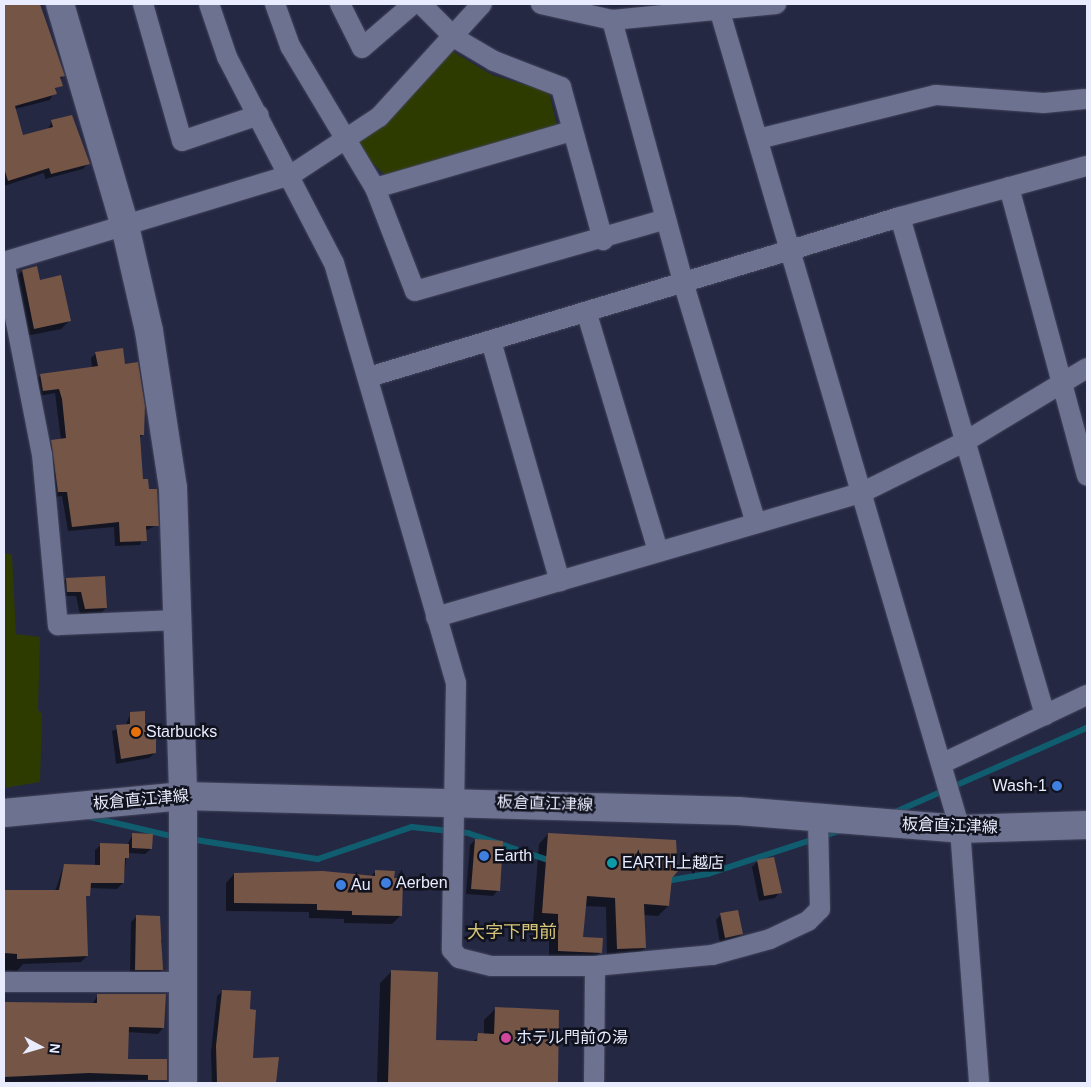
<!DOCTYPE html>
<html>
<head>
<meta charset="utf-8">
<style>
  body { margin:0 }
  #map { position:relative; width:1091px; height:1087px; overflow:hidden; background:#252843; font-family:Arial,"Noto Sans JP",sans-serif }
  div>[style] { position:absolute }
  .green>* { inset:0; background:#2e3b00 }
  .shadow>* { inset:0; background:#0007 }
  .stream>* { height:5.5px; margin:-2.75px; padding:0 2.75px; transform-origin:2.75px; border-radius:2.75px; background:#0f5d6e }
  .building>* { inset:0; background:#755546 }
  .roads { filter:drop-shadow(0 0 1px #43455b) drop-shadow(0 0 1px #43455b) }
  .street>* { height:20px; margin:-10px; padding:0 10px; transform-origin:10px; border-radius:10px; background:#6d7291 }
  .secondary>* { height:28px; margin:-14px; padding:0 14px; transform-origin:14px; border-radius:14px; background:#6d7291 }
  .dots>* { width:14px; height:14px; translate:-50% -50%; box-sizing:border-box; border:2px solid #10121e; border-radius:50% }
  span { translate:-50% -50%; white-space:nowrap; text-align:center; line-height:1.15; -webkit-text-stroke:5px #10121e; paint-order:stroke }
  .poi-label { font-size:16px; color:#e9ecfe }
  .left { translate:0 -50%; text-align:left }
  .right { translate:-100% -50%; text-align:right }
  .street-label { font-size:16px; color:#e9ecfe }
  .neighbourhood-label { font-size:18px; color:#d6c477 }
  .frame { position:absolute; inset:0; border:5px solid #e9ecfe; pointer-events:none }
  .north { position:absolute; left:15px; top:1022px; width:50px; height:50px; -webkit-text-stroke:4px #10121e; paint-order:stroke; rotate:96deg; font-size:14px; font-weight:700; line-height:20px; text-align:center; color:#e9ecfe }
  .north::after { content:''; display:block; margin:auto; width:18px; height:22px; background:#e9ecfe; clip-path:polygon(50% 0,100% 100%,50% 72%,0 100%) }
</style>
</head>
<body>
<div id="map">
  <div class="green">
    <div style="clip-path:polygon(452px 51px,492px 75px,549px 92px,557px 126px,385px 175px,357px 148px,359px 138px)"></div>
    <div style="clip-path:polygon(5px 553px,12px 555px,16px 634px,40px 637px,38px 710px,42px 714px,40px 782px,4px 788px)"></div>
  </div>
  <div class="shadow">
    <div style="clip-path:polygon(4px 4px,40px 4px,63px 75px,50px 100px,15px 109px,22px 136px,47px 130px,52px 122px,88px 163px,83px 169px,45px 179px,44px 173px,4px 186px)"></div>
    <div style="clip-path:polygon(22px 271px,39px 281px,70px 320px,61px 329px,26px 336px,14px 279px)"></div>
    <div style="clip-path:polygon(96px 353px,124px 365px,143px 434px,139px 439px,141px 480px,157px 525px,145px 531px,140px 545px,115px 546px,114px 527px,68px 531px,62px 496px,53px 497px,47px 446px,61px 440px,55px 393px,38px 396px,36px 380px,41px 375px,92px 368px,91px 358px)"></div>
    <div style="clip-path:polygon(66px 579px,106px 608px,101px 613px,80px 614px,76px 596px,62px 596px,61px 584px)"></div>
    <div style="clip-path:polygon(131px 713px,144px 725px,155px 753px,149px 758px,116px 764px,112px 731px,125px 726px)"></div>
    <div style="clip-path:polygon(133px 834px,151px 849px,145px 854px,127px 853px,123px 883px,117px 889px,89px 888px,85px 900px,87px 956px,81px 962px,23px 964px,17px 971px,4px 970px,4px 881px,5px 892px,55px 891px,64px 865px,95px 866px,95px 850px,101px 845px,127px 845px)"></div>
    <div style="clip-path:polygon(548px 834px,671px 878px,668px 906px,658px 916px,644px 915px,645px 948px,635px 958px,607px 958px,606px 907px,584px 906px,582px 938px,601px 952px,591px 962px,549px 960px,549px 923px,533px 922px,539px 844px)"></div>
    <div style="clip-path:polygon(475px 840px,498px 890px,493px 896px,466px 894px,470px 845px)"></div>
    <div style="clip-path:polygon(758px 861px,780px 892px,775px 898px,759px 901px,752px 867px)"></div>
    <div style="clip-path:polygon(376px 871px,393px 879px,400px 916px,392px 924px,344px 923px,344px 919px,309px 918px,309px 912px,226px 911px,226px 883px,234px 874px,370px 877px)"></div>
    <div style="clip-path:polygon(721px 914px,742px 934px,736px 939px,720px 943px,716px 920px)"></div>
    <div style="clip-path:polygon(137px 916px,162px 940px,162px 970px,156px 975px,130px 975px,131px 922px)"></div>
    <div style="clip-path:polygon(392px 971px,435px 1041px,471px 1042px,484px 1035px,484px 1020px,495px 1009px,557px 1011px,556px 1083px,377px 1083px,380px 983px)"></div>
    <div style="clip-path:polygon(223px 991px,249px 1010px,252px 1059px,278px 1059px,275px 1083px,212px 1083px,211px 1052px,217px 996px)"></div>
    <div style="clip-path:polygon(4px 995px,5px 1003px,92px 1004px,98px 995px,163px 1028px,158px 1034px,127px 1032px,127px 1060px,166px 1080px,4px 1082px)"></div>
  </div>
  <div class="stream">
    <div style="left:893px;top:813px;width:212px;rotate:-23.7deg"></div>
    <div style="left:90px;top:817px;width:88px;rotate:13.1deg"></div>
    <div style="left:190px;top:839px;width:130px;rotate:8.9deg"></div>
    <div style="left:318px;top:859px;width:99px;rotate:-18.8deg"></div>
    <div style="left:412px;top:827px;width:56px;rotate:6.1deg"></div>
    <div style="left:468px;top:833px;width:88px;rotate:18.6deg"></div>
    <div style="left:666px;top:881px;width:43px;rotate:-9.5deg"></div>
    <div style="left:708px;top:874px;width:141px;rotate:-18.2deg"></div>
  </div>
  <div class="building">
    <div style="clip-path:polygon(4px 4px,40px 4px,65px 76px,60px 77px,63px 86px,55px 88px,57px 94px,15px 106px,23px 135px,53px 127px,51px 120px,72px 115px,90px 164px,51px 174px,49px 168px,8px 181px,4px 168px)"></div>
    <div style="clip-path:polygon(37px 266px,40px 280px,61px 275px,71px 321px,34px 329px,22px 270px)"></div>
    <div style="clip-path:polygon(123px 348px,125px 364px,138px 362px,145px 406px,144px 435px,140px 435px,143px 479px,148px 479px,149px 489px,157px 489px,159px 526px,146px 526px,147px 541px,120px 542px,119px 522px,72px 527px,67px 492px,58px 492px,51px 440px,66px 438px,62px 399px,59px 389px,43px 391px,40px 374px,98px 366px,95px 352px)"></div>
    <div style="clip-path:polygon(105px 576px,107px 608px,85px 609px,81px 592px,67px 592px,66px 578px)"></div>
    <div style="clip-path:polygon(145px 711px,145px 724px,156px 724px,156px 753px,121px 759px,116px 725px,130px 724px,130px 712px)"></div>
    <div style="clip-path:polygon(132px 833px,153px 834px,152px 849px,132px 848px)"></div>
    <div style="clip-path:polygon(548px 833px,676px 840px,678px 871px,672px 878px,669px 906px,644px 904px,646px 948px,617px 949px,615px 898px,587px 896px,583px 937px,603px 938px,602px 953px,558px 951px,558px 914px,542px 913px)"></div>
    <div style="clip-path:polygon(475px 839px,503px 841px,500px 891px,471px 889px)"></div>
    <div style="clip-path:polygon(100px 843px,129px 844px,129px 858px,125px 858px,124px 883px,91px 883px,90px 896px,86px 896px,88px 956px,17px 959px,17px 954px,4px 953px,4px 890px,59px 890px,64px 864px,100px 865px)"></div>
    <div style="clip-path:polygon(774px 857px,782px 893px,764px 896px,757px 860px)"></div>
    <div style="clip-path:polygon(375px 870px,395px 871px,394px 878px,403px 878px,402px 916px,352px 915px,352px 911px,317px 910px,317px 904px,234px 903px,234px 873px,323px 871px,375px 876px)"></div>
    <div style="clip-path:polygon(738px 910px,743px 934px,725px 938px,720px 913px)"></div>
    <div style="clip-path:polygon(136px 915px,160px 916px,163px 970px,135px 970px)"></div>
    <div style="clip-path:polygon(391px 970px,438px 972px,436px 1040px,477px 1041px,478px 1033px,494px 1034px,495px 1007px,559px 1010px,558px 1083px,388px 1083px)"></div>
    <div style="clip-path:polygon(222px 990px,251px 991px,250px 1009px,256px 1010px,253px 1058px,279px 1057px,276px 1083px,217px 1083px,216px 1046px)"></div>
    <div style="clip-path:polygon(97px 994px,166px 994px,164px 1028px,129px 1027px,128px 1059px,167px 1059px,167px 1080px,148px 1080px,148px 1075px,89px 1073px,4px 1077px,4px 1002px,97px 1003px)"></div>
  </div>
  <div class="roads">
    <div class="street">
      <div style="left:143px;top:4px;width:142px;rotate:74.1deg"></div>
      <div style="left:182px;top:141px;width:81px;rotate:-18.7deg"></div>
      <div style="left:209px;top:4px;width:56px;rotate:71.2deg"></div>
      <div style="left:227px;top:57px;width:232px;rotate:62.6deg"></div>
      <div style="left:334px;top:263px;width:437px;rotate:73.8deg"></div>
      <div style="left:456px;top:683px;width:267px;rotate:90.9deg"></div>
      <div style="left:452px;top:950px;width:11px;rotate:49deg"></div>
      <div style="left:459px;top:958px;width:33px;rotate:14deg"></div>
      <div style="left:491px;top:966px;width:104px"></div>
      <div style="left:595px;top:966px;width:118px;rotate:-5.4deg"></div>
      <div style="left:712px;top:955px;width:60px;rotate:-15.4deg"></div>
      <div style="left:770px;top:939px;width:42px;rotate:-25.3deg"></div>
      <div style="left:808px;top:921px;width:17px;rotate:-45deg"></div>
      <div style="left:820px;top:909px;width:91px;rotate:-91.3deg"></div>
      <div style="left:275px;top:4px;width:45px;rotate:70.3deg"></div>
      <div style="left:290px;top:46px;width:165px;rotate:59.1deg"></div>
      <div style="left:375px;top:188px;width:110px;rotate:68.8deg"></div>
      <div style="left:415px;top:291px;width:261px;rotate:-16deg"></div>
      <div style="left:340px;top:4px;width:49px;rotate:63.4deg"></div>
      <div style="left:362px;top:48px;width:67px;rotate:-40.8deg"></div>
      <div style="left:421px;top:4px;width:48px;rotate:45deg"></div>
      <div style="left:455px;top:38px;width:45px;rotate:30.5deg"></div>
      <div style="left:494px;top:61px;width:72px;rotate:21.2deg"></div>
      <div style="left:561px;top:87px;width:159px;rotate:74.6deg"></div>
      <div style="left:541px;top:4px;width:73px;rotate:12.7deg"></div>
      <div style="left:612px;top:20px;width:165px;rotate:-5.6deg"></div>
      <div style="left:720px;top:12px;width:852px;rotate:73.63deg"></div>
      <div style="left:960px;top:829px;width:255px;rotate:85.7deg"></div>
      <div style="left:612px;top:20px;width:275px;rotate:74.8deg"></div>
      <div style="left:684px;top:285px;width:249px;rotate:73.2deg"></div>
      <div style="left:758px;top:139px;width:183px;rotate:-13.9deg"></div>
      <div style="left:936px;top:95px;width:108px;rotate:4.2deg"></div>
      <div style="left:1044px;top:103px;width:41px;rotate:-5.6deg"></div>
      <div style="left:1009px;top:187px;width:299px;rotate:74.9deg"></div>
      <div style="left:375px;top:188px;width:204px;rotate:-16.2deg"></div>
      <div style="left:900px;top:217px;width:519px;rotate:73.77deg"></div>
      <div style="left:4px;top:261px;width:197px;rotate:78.9deg"></div>
      <div style="left:42px;top:454px;width:172px;rotate:84.7deg"></div>
      <div style="left:58px;top:625px;width:121px;rotate:-2.4deg"></div>
      <div style="left:4px;top:262px;width:300px;rotate:-16.9deg"></div>
      <div style="left:291px;top:175px;width:105px;rotate:-33.4deg"></div>
      <div style="left:379px;top:117px;width:153px;rotate:-47.7deg"></div>
      <div style="left:587px;top:314px;width:247px;rotate:73.3deg"></div>
      <div style="left:491px;top:341px;width:250px;rotate:74deg"></div>
      <div style="left:369px;top:377px;width:555px;rotate:-16.77deg"></div>
      <div style="left:900px;top:217px;width:194px;rotate:-15.3deg"></div>
      <div style="left:436px;top:617px;width:445px;rotate:-16.3deg"></div>
      <div style="left:863px;top:492px;width:115px;rotate:-26.3deg"></div>
      <div style="left:966px;top:441px;width:141px;rotate:-31.1deg"></div>
      <div style="left:943px;top:763px;width:159px;rotate:-25.3deg"></div>
      <div style="left:4px;top:982px;width:179px"></div>
      <div style="left:594px;top:1083px;width:117px;rotate:-89.5deg"></div>
    </div>
    <div class="secondary">
      <div style="left:60px;top:4px;width:231px;rotate:73.7deg"></div>
      <div style="left:125px;top:226px;width:108px;rotate:77.1deg"></div>
      <div style="left:149px;top:331px;width:159px;rotate:81.3deg"></div>
      <div style="left:173px;top:488px;width:308px;rotate:88.1deg"></div>
      <div style="left:183px;top:796px;width:287px;rotate:90deg"></div>
      <div style="left:4px;top:813px;width:180px;rotate:-5.4deg"></div>
      <div style="left:183px;top:796px;width:555px;rotate:1.55deg"></div>
      <div style="left:738px;top:811px;width:223px;rotate:4.6deg"></div>
      <div style="left:960px;top:829px;width:127px;rotate:-1.8deg"></div>
    </div>
  </div>
  <div class="dots">
    <div style="left:136px;top:732px;background:#e8710a"></div>
    <div style="left:1057px;top:786px;background:#3f7fe0"></div>
    <div style="left:484px;top:856px;background:#3f7fe0"></div>
    <div style="left:612px;top:863px;background:#0f9aa8"></div>
    <div style="left:386px;top:883px;background:#3f7fe0"></div>
    <div style="left:341px;top:885px;background:#3f7fe0"></div>
    <div style="left:506px;top:1038px;background:#d1479c"></div>
  </div>
  <div class="poi-label">
    <span class="left" style="left:146px;top:732px">Starbucks</span>
    <span class="right" style="left:1047px;top:786px">Wash-1</span>
    <span class="left" style="left:494px;top:856px">Earth</span>
    <span class="left" style="left:622px;top:863px">EARTH上越店</span>
    <span class="left" style="left:396px;top:883px">Aerben</span>
    <span class="left" style="left:351px;top:885px">Au</span>
    <span class="left" style="left:516px;top:1038px">ホテル門前の湯</span>
  </div>
  <div class="street-label">
    <span style="left:141px;top:800px;rotate:-5deg">板倉直江津線</span>
    <span style="left:545px;top:804px;rotate:2deg">板倉直江津線</span>
    <span style="left:950px;top:826px;rotate:2deg">板倉直江津線</span>
  </div>
  <div class="neighbourhood-label">
    <span style="left:512px;top:932px">大字下門前</span>
  </div>
  <div class="frame"></div>
  <div class="north">N</div>
</div>
</body>
</html>
